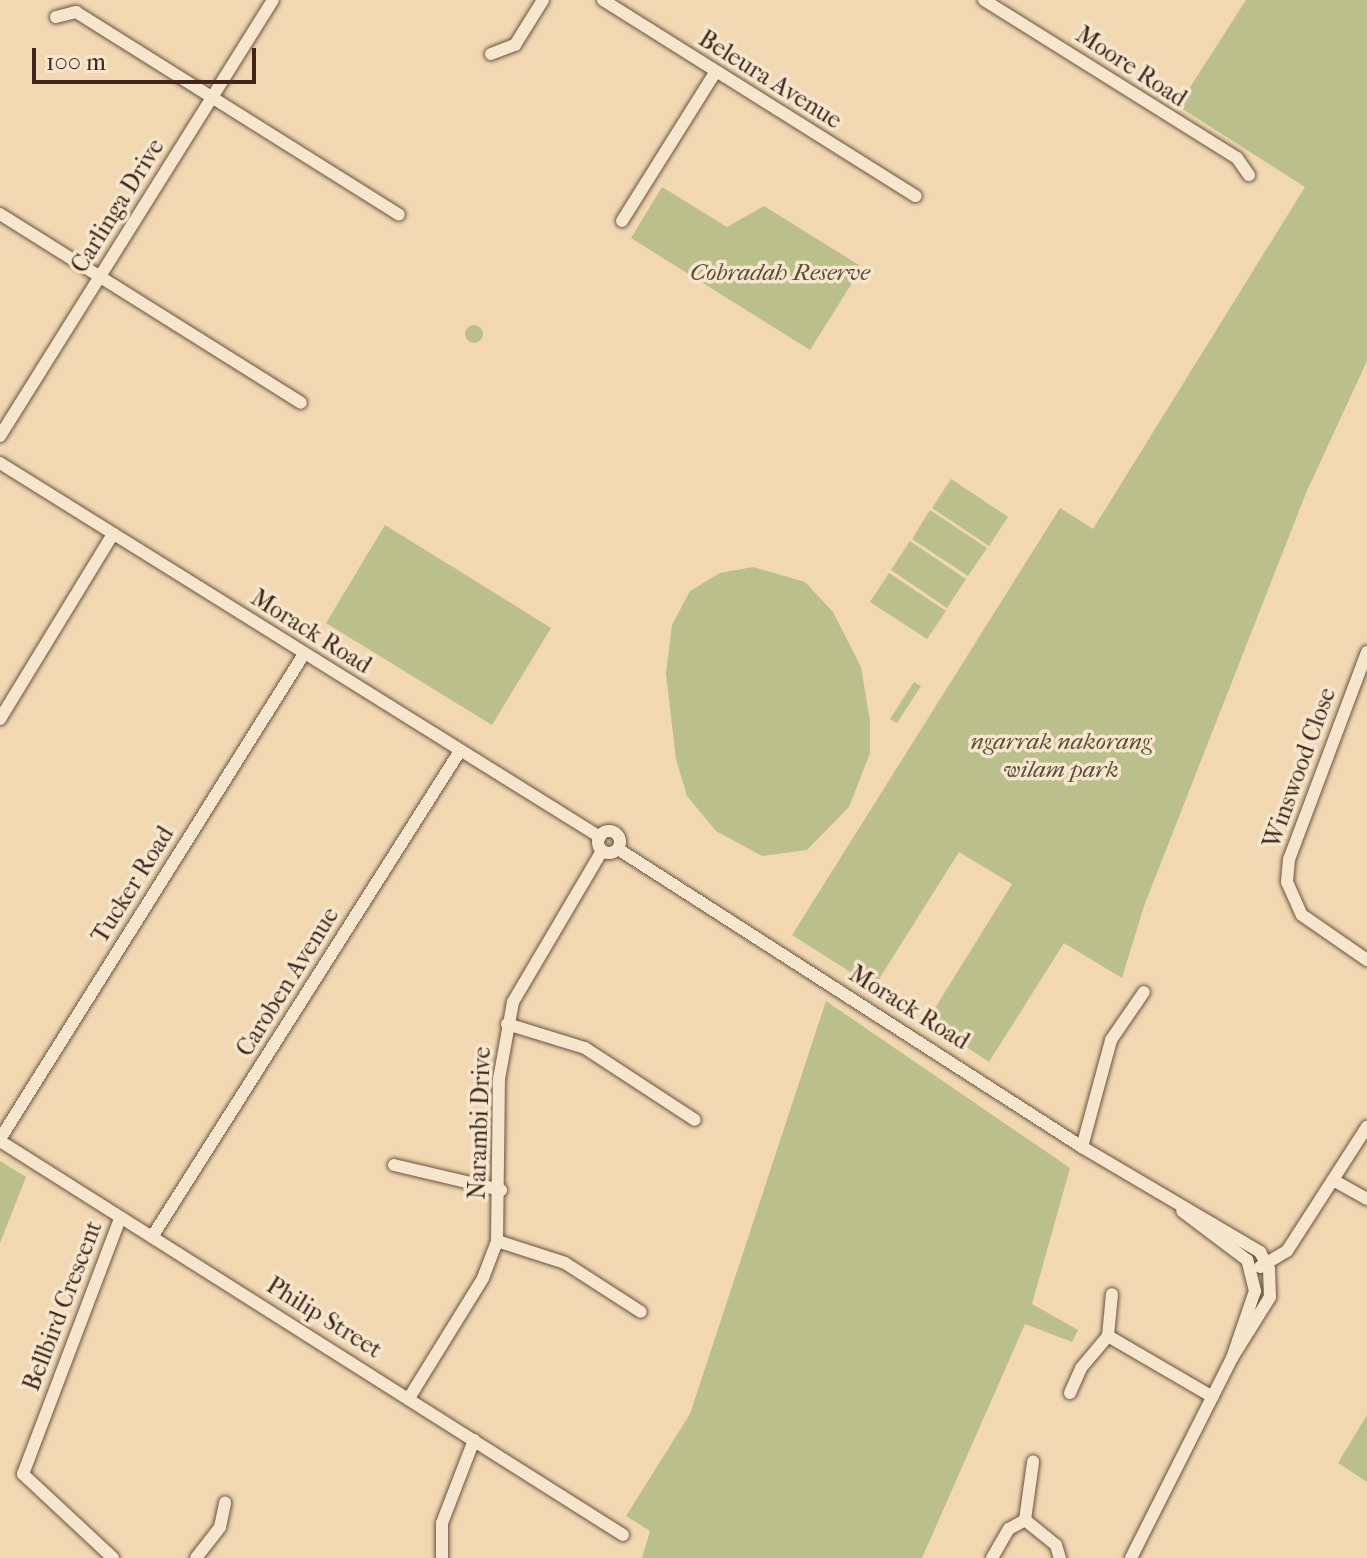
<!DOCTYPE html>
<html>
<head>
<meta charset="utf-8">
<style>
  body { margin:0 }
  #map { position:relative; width:1367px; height:1558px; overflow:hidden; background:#f1d8b2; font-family:"IM FELL French Canon",serif }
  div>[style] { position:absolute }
  .green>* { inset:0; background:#babf8c }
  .round { border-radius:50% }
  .roads { filter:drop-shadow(0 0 2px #6c5241) drop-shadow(0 0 2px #6c5241) }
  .street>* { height:12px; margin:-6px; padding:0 6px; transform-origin:6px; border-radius:6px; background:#f6e6cd }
  .street>.ring { margin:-6px; padding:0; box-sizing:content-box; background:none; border:12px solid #f6e6cd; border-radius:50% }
  span { translate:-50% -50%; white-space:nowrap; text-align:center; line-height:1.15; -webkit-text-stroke:7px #f6e6cd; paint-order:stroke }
  .street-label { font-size:24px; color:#3f251b }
  .park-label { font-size:24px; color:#5e4c37; font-style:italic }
  .scale { position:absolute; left:32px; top:48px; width:224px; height:36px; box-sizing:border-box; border:4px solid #3f251b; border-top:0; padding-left:10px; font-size:24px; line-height:28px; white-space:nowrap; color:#3f251b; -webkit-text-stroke:6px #f6e6cd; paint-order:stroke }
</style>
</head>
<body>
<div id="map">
  <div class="green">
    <div style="clip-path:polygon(1246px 0,1367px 0,1367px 361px,1306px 493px,1144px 906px,1122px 978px,1064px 943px,989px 1062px,927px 1021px,1012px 884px,959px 852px,874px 987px,792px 935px,1060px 508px,1093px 529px,1305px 187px,1178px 106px)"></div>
    <div style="clip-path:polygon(662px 187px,727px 227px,764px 206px,862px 267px,810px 350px,631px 238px)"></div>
    <div class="round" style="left:465px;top:325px;width:18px;height:18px"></div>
    <div style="clip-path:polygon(951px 479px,1008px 517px,989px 546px,932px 508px)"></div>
    <div style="clip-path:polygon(930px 510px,987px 548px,968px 576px,912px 539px)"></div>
    <div style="clip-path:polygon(385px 525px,551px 628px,492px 725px,326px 623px)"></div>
    <div style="clip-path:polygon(910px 541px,966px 579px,947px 608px,891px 570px)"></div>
    <div style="clip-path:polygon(753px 567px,805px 582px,833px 612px,861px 667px,870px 721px,870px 753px,849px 807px,807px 850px,762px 856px,716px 831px,687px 796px,676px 759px,666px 674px,672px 625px,690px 591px,720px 573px)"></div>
    <div style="clip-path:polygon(889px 573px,946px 611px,927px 639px,870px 602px)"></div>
    <div style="clip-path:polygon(914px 682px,921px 686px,897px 723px,890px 719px)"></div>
    <div style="clip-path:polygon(826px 1001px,1070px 1168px,1032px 1304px,1078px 1330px,1072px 1342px,1025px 1324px,922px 1558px,642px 1558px,650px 1531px,626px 1516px,690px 1414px)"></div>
    <div style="clip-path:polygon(0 1161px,26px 1177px,0 1243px)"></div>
    <div style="clip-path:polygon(1367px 1415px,1367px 1482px,1338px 1463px)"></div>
  </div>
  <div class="roads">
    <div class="street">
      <div style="left:603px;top:0;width:369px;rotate:32.1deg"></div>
      <div style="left:984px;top:0;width:298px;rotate:32deg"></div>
      <div style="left:1237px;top:158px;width:21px;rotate:55deg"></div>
      <div style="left:56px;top:17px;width:21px;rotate:-14deg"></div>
      <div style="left:76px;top:12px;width:381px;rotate:32.1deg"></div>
      <div style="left:491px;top:54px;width:26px;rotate:-21deg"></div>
      <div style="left:515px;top:45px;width:53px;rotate:-58.1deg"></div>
      <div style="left:0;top:214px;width:355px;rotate:32.1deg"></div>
      <div style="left:622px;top:221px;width:175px;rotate:-57.9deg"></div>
      <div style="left:0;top:436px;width:514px;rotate:-57.95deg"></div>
      <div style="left:0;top:463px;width:707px;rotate:31.94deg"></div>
      <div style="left:1367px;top:652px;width:221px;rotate:110.6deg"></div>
      <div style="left:1289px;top:859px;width:23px;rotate:95deg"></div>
      <div style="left:1287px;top:882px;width:36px;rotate:66deg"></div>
      <div style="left:1302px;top:915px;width:79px;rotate:34.7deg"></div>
      <div style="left:0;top:719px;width:217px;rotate:-58.6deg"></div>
      <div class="ring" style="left:598px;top:831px;width:10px;height:10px"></div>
      <div style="left:618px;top:849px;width:551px;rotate:32.71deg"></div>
      <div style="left:1082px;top:1147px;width:207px;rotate:30.5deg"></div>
      <div style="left:1260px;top:1252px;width:19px;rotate:62deg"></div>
      <div style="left:1269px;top:1269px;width:28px;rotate:88deg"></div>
      <div style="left:1270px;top:1297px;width:72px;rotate:121.9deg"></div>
      <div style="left:507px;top:1024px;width:82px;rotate:17.1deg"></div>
      <div style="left:585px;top:1048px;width:131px;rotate:33.2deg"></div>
      <div style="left:0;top:1139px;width:572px;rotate:-57.92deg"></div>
      <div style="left:0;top:1141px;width:737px;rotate:32.31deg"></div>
      <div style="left:1082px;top:1147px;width:111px;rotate:-74.8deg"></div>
      <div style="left:1111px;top:1040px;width:58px;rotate:-55.5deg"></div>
      <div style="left:394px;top:1165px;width:110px;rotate:13.2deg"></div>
      <div style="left:1333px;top:1180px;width:39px;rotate:29deg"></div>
      <div style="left:152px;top:1237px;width:575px;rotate:-57.64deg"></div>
      <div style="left:497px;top:1241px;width:71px;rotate:17.9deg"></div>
      <div style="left:565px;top:1263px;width:90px;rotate:32.8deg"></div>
      <div style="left:1260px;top:1267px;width:31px;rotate:-31deg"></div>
      <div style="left:1287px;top:1251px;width:148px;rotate:-57.2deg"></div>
      <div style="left:1108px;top:1336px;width:121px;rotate:30.2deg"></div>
      <div style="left:1070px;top:1393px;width:27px;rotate:-66deg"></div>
      <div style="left:1081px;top:1368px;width:42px;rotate:-49.8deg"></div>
      <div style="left:1108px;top:1336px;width:42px;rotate:-84.6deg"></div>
      <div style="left:409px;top:1398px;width:141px;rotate:-58.3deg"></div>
      <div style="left:483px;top:1278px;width:40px;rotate:-69deg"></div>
      <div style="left:497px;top:1241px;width:162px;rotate:-89.3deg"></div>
      <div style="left:499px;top:1079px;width:78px;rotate:-79.7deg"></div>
      <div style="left:513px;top:1002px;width:175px;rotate:-59.5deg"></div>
      <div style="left:1025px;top:1520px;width:59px;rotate:-82.1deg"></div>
      <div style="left:113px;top:1558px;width:123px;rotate:-137deg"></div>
      <div style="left:23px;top:1474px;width:274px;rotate:-69.2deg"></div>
      <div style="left:196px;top:1558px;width:39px;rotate:-52deg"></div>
      <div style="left:220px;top:1527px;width:25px;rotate:-78deg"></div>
      <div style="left:442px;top:1558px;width:35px;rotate:-90deg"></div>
      <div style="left:442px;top:1523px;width:89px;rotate:-68.9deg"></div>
      <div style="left:992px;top:1558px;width:34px;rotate:-60deg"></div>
      <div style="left:1009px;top:1529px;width:18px;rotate:-29deg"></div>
      <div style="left:1025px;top:1520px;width:40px;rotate:39deg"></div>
      <div style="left:1056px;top:1545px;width:14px;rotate:73deg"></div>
      <div style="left:1131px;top:1558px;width:224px;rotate:-63.2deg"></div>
      <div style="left:1232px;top:1358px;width:71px;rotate:-71.1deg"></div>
      <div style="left:1255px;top:1291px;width:32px;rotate:-104deg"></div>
      <div style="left:1247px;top:1260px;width:81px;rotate:-143deg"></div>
    </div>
  </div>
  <div class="street-label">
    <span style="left:1131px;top:67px;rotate:33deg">Moore Road</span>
    <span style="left:770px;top:80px;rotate:32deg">Beleura Avenue</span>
    <span style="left:118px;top:206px;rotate:-58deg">Carlinga Drive</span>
    <span style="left:311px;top:632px;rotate:32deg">Morack Road</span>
    <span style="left:1300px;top:768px;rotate:-70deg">Winswood Close</span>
    <span style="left:133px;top:885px;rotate:-58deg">Tucker Road</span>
    <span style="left:288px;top:982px;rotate:-58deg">Caroben Avenue</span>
    <span style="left:909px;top:1008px;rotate:32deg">Morack Road</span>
    <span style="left:480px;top:1123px;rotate:-88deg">Narambi Drive</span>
    <span style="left:63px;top:1306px;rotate:-69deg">Bellbird Crescent</span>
    <span style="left:324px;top:1318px;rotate:32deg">Philip Street</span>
  </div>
  <div class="park-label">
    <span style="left:780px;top:273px">Cobradah Reserve</span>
    <span style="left:1061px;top:756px">ngarrak nakorang<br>wilam park</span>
  </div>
  <div class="scale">100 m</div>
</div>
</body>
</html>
